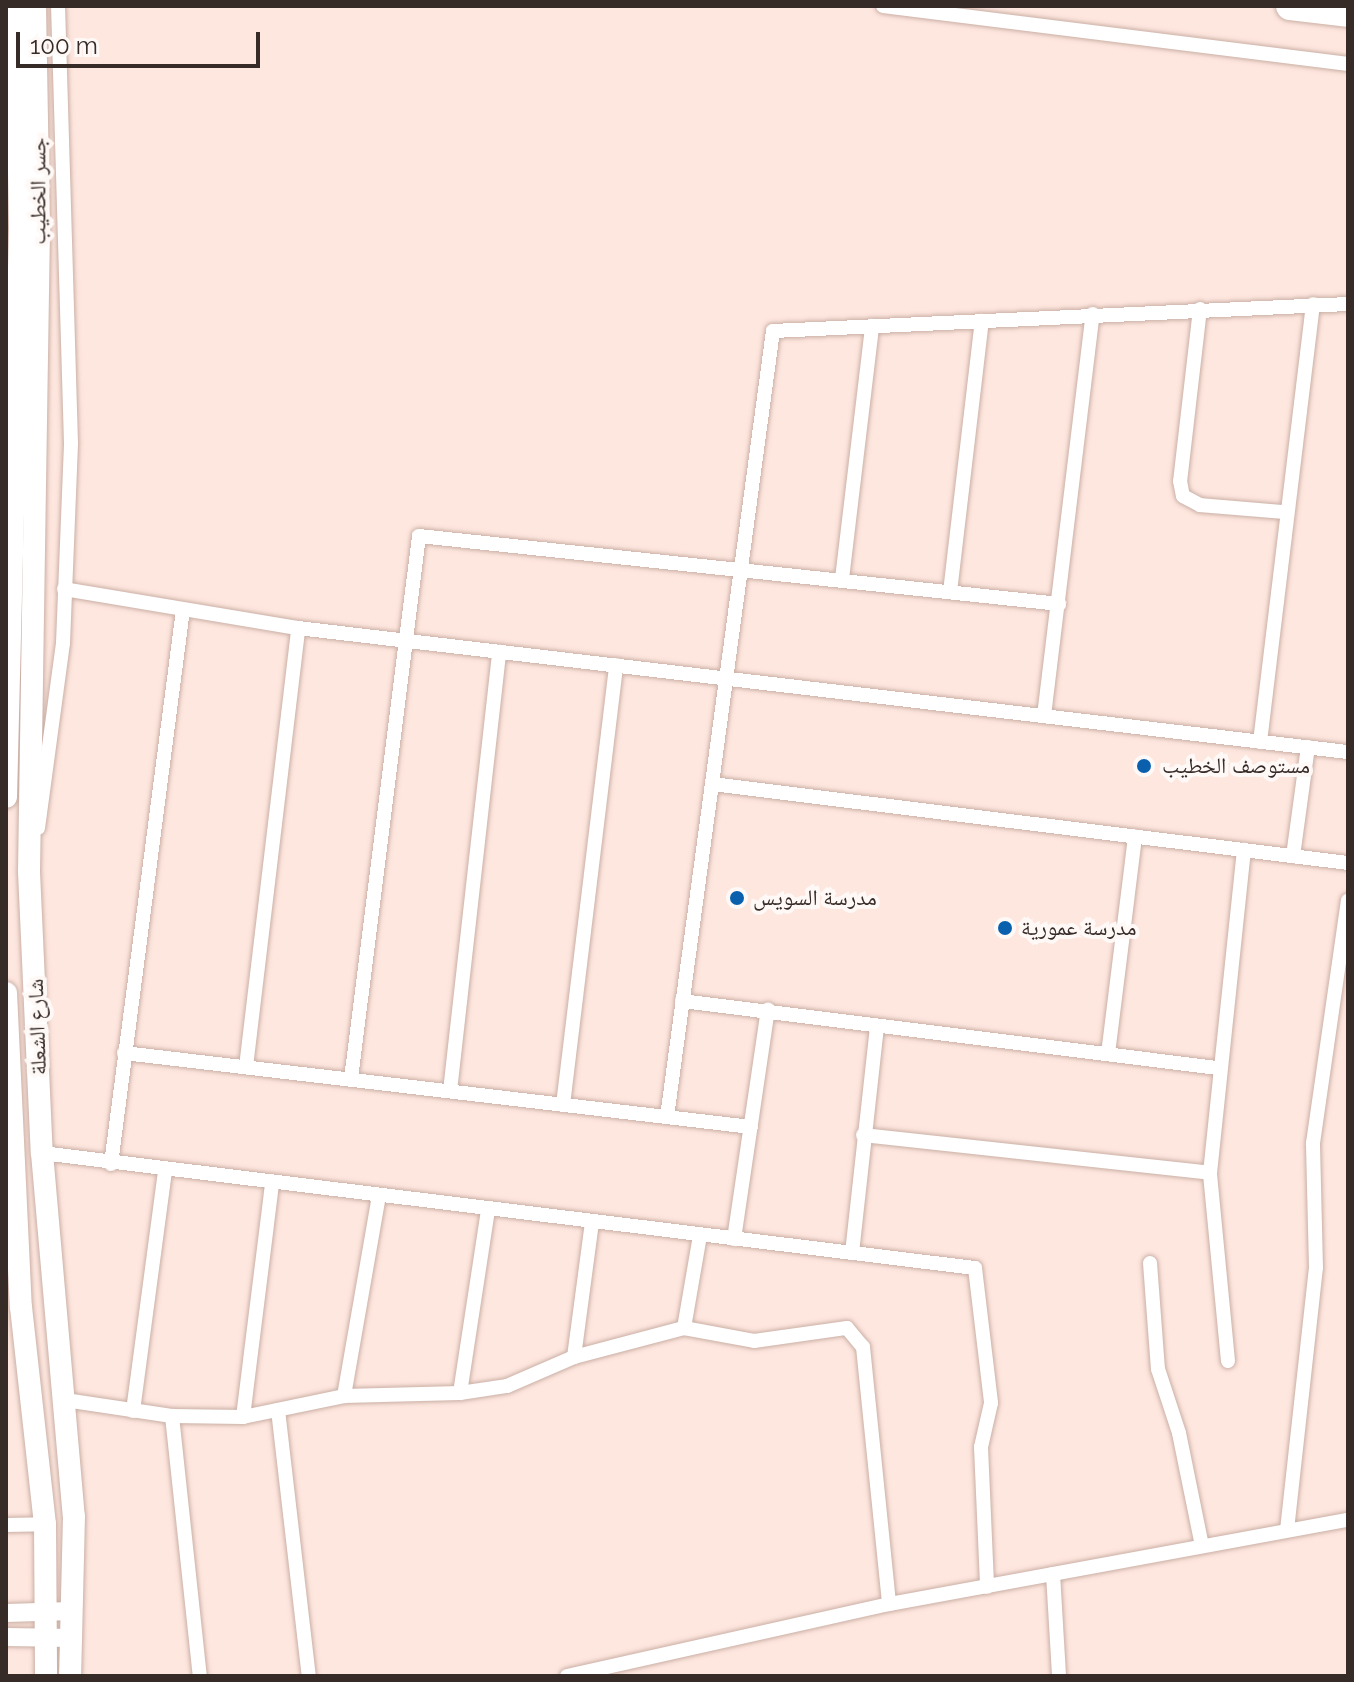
<!DOCTYPE html>
<html>
<head>
<meta charset="utf-8">
<style>
  body { margin:0 }
  #map { position:relative; width:1354px; height:1682px; overflow:hidden; background:#fee7df; font-family:Raleway,"Noto Naskh Arabic",sans-serif }
  div>[style] { position:absolute }
  .roads { filter:drop-shadow(0 0 2px #caafa5) drop-shadow(0 0 2px #caafa5) }
  .minor>* { height:14px; margin:-7px; padding:0 7px; transform-origin:7px; border-radius:7px; background:#fff }
  .tertiary>* { height:18px; margin:-9px; padding:0 9px; transform-origin:9px; border-radius:9px; background:#fff }
  .secondary>* { height:22px; margin:-11px; padding:0 11px; transform-origin:11px; border-radius:11px; background:#fff }
  .motorway>* { height:28px; margin:-14px; padding:0 14px; transform-origin:14px; border-radius:14px; background:#fff }
  .dots>* { width:22px; height:22px; translate:-50% -50%; box-sizing:border-box; border:4px solid #fef9f6; border-radius:50% }
  span { translate:-50% -50%; white-space:nowrap; text-align:center; line-height:1.15; -webkit-text-stroke:8px #fef9f6; paint-order:stroke }
  .street-label { font-size:22px; color:#362b27 }
  .poi-label { font-size:22px; color:#362b27 }
  .left { translate:0 -50%; text-align:left }
  .frame { position:absolute; inset:0; border:8px solid #362b27; pointer-events:none }
  .scale { position:absolute; left:16px; top:32px; width:244px; height:36px; box-sizing:border-box; border:4px solid #362b27; border-top:0; padding-left:10px; font-size:24px; line-height:28px; white-space:nowrap; color:#362b27; -webkit-text-stroke:6px #fef9f6; paint-order:stroke }
</style>
</head>
<body>
<div id="map">
  <div class="roads">
    <div class="minor">
      <div style="left:883px;top:6px;width:469px;rotate:7.1deg"></div>
      <div style="left:1200px;top:309px;width:173px;rotate:96.6deg"></div>
      <div style="left:1180px;top:481px;width:15px;rotate:79deg"></div>
      <div style="left:1183px;top:496px;width:19px;rotate:28deg"></div>
      <div style="left:1200px;top:505px;width:84px;rotate:4.8deg"></div>
      <div style="left:842px;top:579px;width:255px;rotate:-83.2deg"></div>
      <div style="left:64px;top:589px;width:237px;rotate:9.5deg"></div>
      <div style="left:298px;top:628px;width:1057px;rotate:6.74deg"></div>
      <div style="left:950px;top:592px;width:273px;rotate:-83.3deg"></div>
      <div style="left:1044px;top:716px;width:405px;rotate:-83.1deg"></div>
      <div style="left:1260px;top:742px;width:441px;rotate:-83.1deg"></div>
      <div style="left:712px;top:784px;width:641px;rotate:7.08deg"></div>
      <div style="left:38px;top:828px;width:187px;rotate:-82.3deg"></div>
      <div style="left:63px;top:643px;width:200px;rotate:-87.7deg"></div>
      <div style="left:71px;top:443px;width:437px;rotate:-91.7deg"></div>
      <div style="left:1293px;top:856px;width:110px;rotate:-82.2deg"></div>
      <div style="left:682px;top:1001px;width:539px;rotate:7.14deg"></div>
      <div style="left:124px;top:1053px;width:631px;rotate:6.73deg"></div>
      <div style="left:1108px;top:1054px;width:219px;rotate:-82.9deg"></div>
      <div style="left:246px;top:1067px;width:442px;rotate:-83.2deg"></div>
      <div style="left:351px;top:1079px;width:547px;rotate:-82.86deg"></div>
      <div style="left:419px;top:536px;width:644px;rotate:6.06deg"></div>
      <div style="left:450px;top:1091px;width:442px;rotate:-83.6deg"></div>
      <div style="left:563px;top:1105px;width:443px;rotate:-83.1deg"></div>
      <div style="left:667px;top:1117px;width:793px;rotate:-82.32deg"></div>
      <div style="left:773px;top:331px;width:576px;rotate:-2.69deg"></div>
      <div style="left:863px;top:1135px;width:349px;rotate:6.2deg"></div>
      <div style="left:42px;top:1153px;width:940px;rotate:7.03deg"></div>
      <div style="left:975px;top:1268px;width:136px;rotate:83.2deg"></div>
      <div style="left:991px;top:1403px;width:45px;rotate:102.8deg"></div>
      <div style="left:981px;top:1447px;width:140px;rotate:87.5deg"></div>
      <div style="left:111px;top:1164px;width:559px;rotate:-82.6deg"></div>
      <div style="left:734px;top:1239px;width:232px;rotate:-81.6deg"></div>
      <div style="left:852px;top:1253px;width:227px;rotate:-83.7deg"></div>
      <div style="left:1150px;top:1263px;width:106px;rotate:85.7deg"></div>
      <div style="left:1158px;top:1369px;width:67px;rotate:71.8deg"></div>
      <div style="left:1179px;top:1433px;width:115px;rotate:78.5deg"></div>
      <div style="left:684px;top:1328px;width:94px;rotate:-80.2deg"></div>
      <div style="left:574px;top:1357px;width:136px;rotate:-82.4deg"></div>
      <div style="left:1228px;top:1361px;width:189px;rotate:-95.5deg"></div>
      <div style="left:1210px;top:1173px;width:325px;rotate:-84deg"></div>
      <div style="left:460px;top:1393px;width:186px;rotate:-81.3deg"></div>
      <div style="left:344px;top:1396px;width:203px;rotate:-80.1deg"></div>
      <div style="left:65px;top:1400px;width:108px;rotate:8.5deg"></div>
      <div style="left:172px;top:1416px;width:71px;rotate:0.8deg"></div>
      <div style="left:243px;top:1417px;width:103px;rotate:-11.7deg"></div>
      <div style="left:344px;top:1396px;width:116px;rotate:-1.5deg"></div>
      <div style="left:460px;top:1393px;width:48px;rotate:-8.5deg"></div>
      <div style="left:507px;top:1386px;width:73px;rotate:-23.4deg"></div>
      <div style="left:574px;top:1357px;width:114px;rotate:-14.8deg"></div>
      <div style="left:684px;top:1328px;width:71px;rotate:10.5deg"></div>
      <div style="left:754px;top:1341px;width:94px;rotate:-8deg"></div>
      <div style="left:847px;top:1328px;width:25px;rotate:50deg"></div>
      <div style="left:863px;top:1347px;width:258px;rotate:84.2deg"></div>
      <div style="left:278px;top:1410px;width:268px;rotate:83.4deg"></div>
      <div style="left:133px;top:1411px;width:243px;rotate:-82.4deg"></div>
      <div style="left:172px;top:1416px;width:262px;rotate:83.9deg"></div>
      <div style="left:243px;top:1417px;width:236px;rotate:-82.9deg"></div>
      <div style="left:6px;top:1525px;width:39px;rotate:-1deg"></div>
      <div style="left:1287px;top:1530px;width:264px;rotate:-83.7deg"></div>
      <div style="left:1316px;top:1268px;width:125px;rotate:-91.4deg"></div>
      <div style="left:1313px;top:1143px;width:245px;rotate:-81.8deg"></div>
      <div style="left:1053px;top:1574px;width:102px;rotate:86.6deg"></div>
      <div style="left:567px;top:1676px;width:330px;rotate:-12.6deg"></div>
      <div style="left:889px;top:1604px;width:467px;rotate:-10.4deg"></div>
    </div>
    <div class="tertiary">
      <div style="left:6px;top:1613px;width:66px;rotate:-1.7deg"></div>
      <div style="left:6px;top:1637px;width:67px;rotate:0.9deg"></div>
    </div>
    <div class="secondary">
      <div style="left:35px;top:6px;width:222px;rotate:89deg"></div>
      <div style="left:39px;top:228px;width:644px;rotate:90.89deg"></div>
      <div style="left:29px;top:872px;width:281px;rotate:87.4deg"></div>
      <div style="left:42px;top:1153px;width:364px;rotate:85deg"></div>
      <div style="left:74px;top:1516px;width:160px;rotate:91.4deg"></div>
      <div style="left:6px;top:797px;width:569px;rotate:-88.59deg"></div>
      <div style="left:20px;top:228px;width:222px;rotate:-91deg"></div>
      <div style="left:6px;top:993px;width:314px;rotate:87.3deg"></div>
      <div style="left:21px;top:1307px;width:218px;rotate:83.7deg"></div>
      <div style="left:45px;top:1524px;width:152px;rotate:89.6deg"></div>
    </div>
    <div class="motorway">
      <div style="left:1290px;top:6px;width:58px;rotate:6.9deg"></div>
    </div>
  </div>
  <div class="dots">
    <div style="left:1144px;top:766px;background:#0b60ae"></div>
    <div style="left:737px;top:898px;background:#0b60ae"></div>
    <div style="left:1005px;top:928px;background:#0b60ae"></div>
  </div>
  <div class="street-label">
    <span style="left:38px;top:191px;rotate:-90deg">جسر الخطيب</span>
    <span style="left:37px;top:1027px;rotate:-92deg">شارع الشعلة</span>
  </div>
  <div class="poi-label">
    <span class="left" style="left:1162px;top:766px">مستوصف الخطيب</span>
    <span class="left" style="left:753px;top:898px">مدرسة السويس</span>
    <span class="left" style="left:1021px;top:928px">مدرسة عمورية</span>
  </div>
  <div class="frame"></div>
  <div class="scale">100 m</div>
</div>
</body>
</html>
